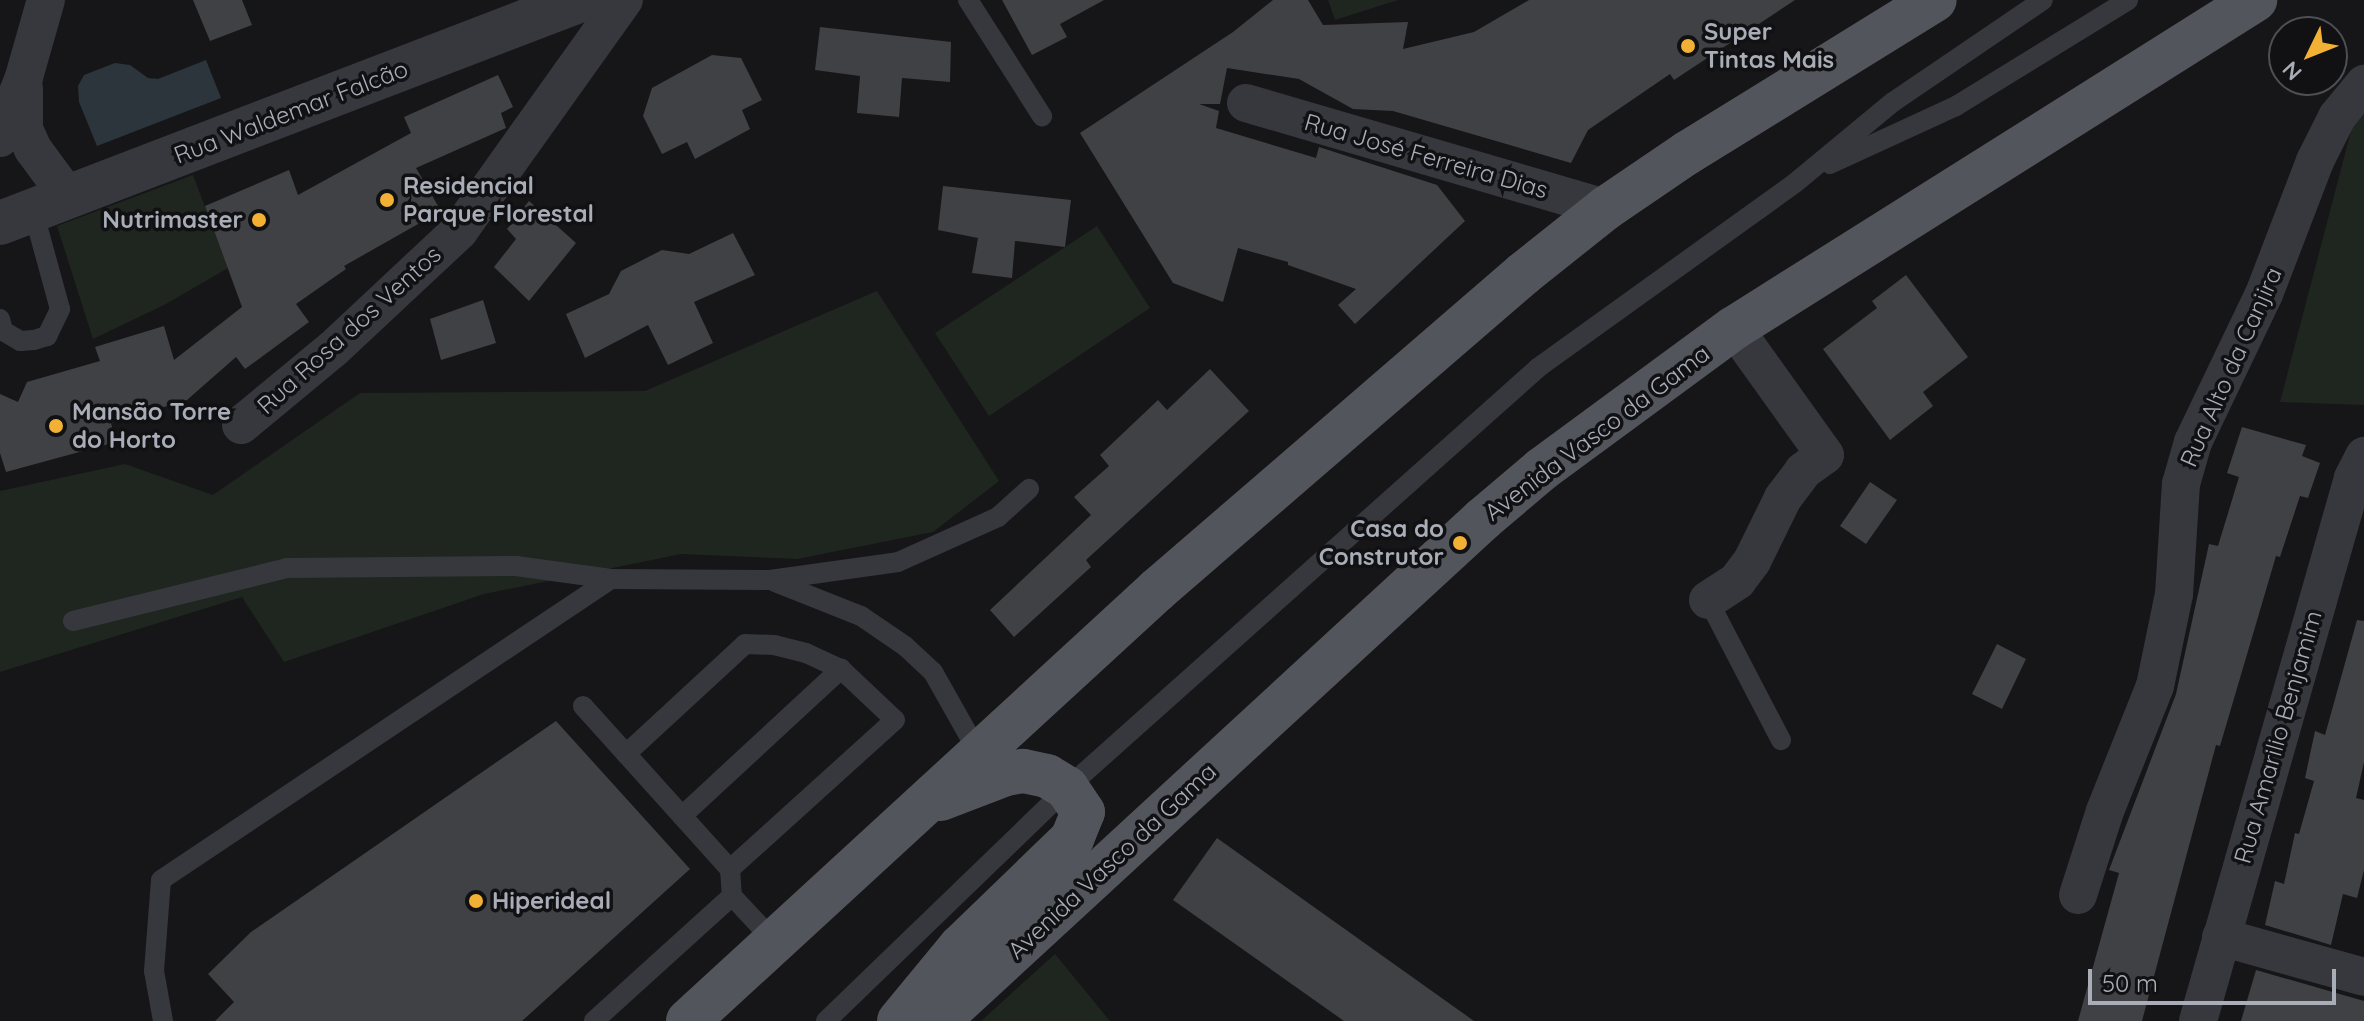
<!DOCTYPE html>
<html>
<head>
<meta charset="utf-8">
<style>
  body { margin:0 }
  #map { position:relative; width:2364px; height:1021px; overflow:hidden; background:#161618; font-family:Quicksand,sans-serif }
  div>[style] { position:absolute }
  .green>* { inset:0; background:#1e261f }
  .water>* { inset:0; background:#2c353c }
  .building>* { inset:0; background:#404145 }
  .service>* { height:20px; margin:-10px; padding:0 10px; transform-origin:10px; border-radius:10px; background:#37383d }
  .minor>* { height:38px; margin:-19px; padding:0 19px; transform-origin:19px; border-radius:19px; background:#37383d }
  .tertiary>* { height:44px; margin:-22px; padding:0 22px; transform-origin:22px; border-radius:22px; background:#37383d }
  .primary>* { height:44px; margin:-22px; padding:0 22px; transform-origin:22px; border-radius:22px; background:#53555c }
  .dots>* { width:22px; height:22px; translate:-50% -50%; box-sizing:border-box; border:4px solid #111113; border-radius:50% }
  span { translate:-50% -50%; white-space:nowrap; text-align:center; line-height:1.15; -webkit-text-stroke:7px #111113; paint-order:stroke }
  .poi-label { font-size:24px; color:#a8adb8; font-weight:700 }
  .left { translate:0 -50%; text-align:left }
  .right { translate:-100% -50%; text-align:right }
  .street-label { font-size:24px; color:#a8adb8 }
  .north { position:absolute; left:2268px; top:16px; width:80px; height:80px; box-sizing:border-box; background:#111113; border:2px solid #4d4f55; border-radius:50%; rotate:227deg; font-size:22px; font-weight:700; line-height:32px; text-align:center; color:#a8adb8 }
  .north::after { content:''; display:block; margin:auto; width:28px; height:36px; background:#f2b134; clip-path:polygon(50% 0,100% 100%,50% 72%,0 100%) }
  .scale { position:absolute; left:2088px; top:969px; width:248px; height:36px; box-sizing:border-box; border:4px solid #a8adb8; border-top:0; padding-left:10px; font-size:24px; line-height:28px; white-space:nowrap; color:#a8adb8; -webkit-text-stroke:6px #111113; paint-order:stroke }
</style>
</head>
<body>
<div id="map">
  <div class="green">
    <div style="clip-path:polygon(1328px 0,1398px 0,1335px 20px)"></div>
    <div style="clip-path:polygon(2364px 115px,2364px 405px,2280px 402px,2352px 127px)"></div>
    <div style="clip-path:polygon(193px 175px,228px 268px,166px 304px,93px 339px,57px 226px)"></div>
    <div style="clip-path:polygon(1097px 226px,1150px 308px,989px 416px,935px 333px)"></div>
    <div style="clip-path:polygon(877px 291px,999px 481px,933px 532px,797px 559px,681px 554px,484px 594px,284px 662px,242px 597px,0 672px,0 491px,125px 464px,213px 495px,360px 393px,645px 391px)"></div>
    <div style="clip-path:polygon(1055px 954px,1110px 1021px,981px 1021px)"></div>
  </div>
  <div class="water">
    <div style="clip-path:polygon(206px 60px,221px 98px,97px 146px,79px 102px,78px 86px,84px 75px,115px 63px,130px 65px,148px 78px,158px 79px)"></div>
  </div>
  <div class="building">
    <div style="clip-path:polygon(193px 0,242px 0,252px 25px,210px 41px)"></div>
    <div style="clip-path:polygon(1002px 0,1104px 0,1060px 24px,1067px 37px,1032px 55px)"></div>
    <div style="clip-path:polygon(1273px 0,1308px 0,1323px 25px,1408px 22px,1403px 49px,1474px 32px,1529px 0,1795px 0,1674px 80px,1670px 74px,1588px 130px,1571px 163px,1393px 111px,1353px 109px,1299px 79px,1227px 68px,1220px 104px,1199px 104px,1219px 111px,1216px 128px,1316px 158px,1319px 147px,1437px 185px,1465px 221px,1355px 324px,1338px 305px,1356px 289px,1288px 265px,1288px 262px,1238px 248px,1223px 302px,1173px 283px,1080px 133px,1233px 32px)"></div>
    <div style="clip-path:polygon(820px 27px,951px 42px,950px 82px,902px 78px,899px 117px,857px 113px,860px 76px,815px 70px)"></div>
    <div style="clip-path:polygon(712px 55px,741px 58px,762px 100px,742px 110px,750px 129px,695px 159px,687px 142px,662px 154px,643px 116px,652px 88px)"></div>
    <div style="clip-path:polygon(498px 75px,513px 107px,501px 113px,506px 128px,416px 168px,441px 211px,344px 266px,346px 269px,296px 304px,309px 322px,245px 369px,236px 357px,187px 400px,111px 423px,116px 442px,6px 472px,0 453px,0 394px,18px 402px,27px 382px,100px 361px,95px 347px,164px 326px,174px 360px,242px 307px,205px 206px,289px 170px,298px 195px,411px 133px,404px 117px)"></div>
    <div style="clip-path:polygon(943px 186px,1071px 200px,1065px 247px,1015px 241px,1012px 278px,972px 273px,978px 238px,938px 230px)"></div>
    <div style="clip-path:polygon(529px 201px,576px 243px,529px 301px,494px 267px,516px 239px,507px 229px)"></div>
    <div style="clip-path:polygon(733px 233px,755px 275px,694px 302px,713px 343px,668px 365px,648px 325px,585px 358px,566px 314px,609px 294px,621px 271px,662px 250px,689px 254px)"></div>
    <div style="clip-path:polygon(1906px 275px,1968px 357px,1923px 392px,1933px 406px,1890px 440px,1823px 349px,1877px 308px,1872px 301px)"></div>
    <div style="clip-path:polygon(483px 300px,496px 343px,441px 360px,430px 319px)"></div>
    <div style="clip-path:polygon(1210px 369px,1249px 411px,1086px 560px,1091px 567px,1014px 637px,990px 610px,1091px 515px,1074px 497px,1109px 466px,1100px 455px,1158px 400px,1167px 410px)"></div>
    <div style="clip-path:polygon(2242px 427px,2306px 445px,2302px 456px,2320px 463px,2308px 498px,2300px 496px,2280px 557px,2276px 556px,2220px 746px,2216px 745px,2142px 1021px,2078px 1021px,2119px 873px,2109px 870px,2176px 694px,2209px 544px,2218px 546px,2239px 477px,2227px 473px)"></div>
    <div style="clip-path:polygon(1870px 482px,1897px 500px,1866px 544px,1840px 526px)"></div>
    <div style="clip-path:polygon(2357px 620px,2364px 621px,2364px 762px,2356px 798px,2364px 800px,2364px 870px,2357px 898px,2343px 894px,2331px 945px,2265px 925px,2275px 881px,2284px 884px,2295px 833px,2299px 834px,2314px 781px,2305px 778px,2315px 731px,2325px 735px)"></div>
    <div style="clip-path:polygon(1997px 644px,2026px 659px,2002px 709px,1972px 694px)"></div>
    <div style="clip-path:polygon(556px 721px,690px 869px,522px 1021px,215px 1021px,234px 1002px,208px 974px,251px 932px)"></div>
    <div style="clip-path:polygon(1217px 838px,1474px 1021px,1344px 1021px,1173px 900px)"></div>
    <div style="clip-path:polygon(2256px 970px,2364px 1001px,2364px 1021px,2241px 1021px)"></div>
  </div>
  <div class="service">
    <div style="left:968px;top:0;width:138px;rotate:57.5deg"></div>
    <div style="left:1830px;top:164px;width:139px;rotate:-24.7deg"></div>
    <div style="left:1956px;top:106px;width:202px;rotate:-31.6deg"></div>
    <div style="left:0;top:319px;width:12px;rotate:76deg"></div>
    <div style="left:3px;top:331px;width:20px;rotate:30deg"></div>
    <div style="left:20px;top:341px;width:14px;rotate:-4deg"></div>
    <div style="left:34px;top:340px;width:14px;rotate:-17deg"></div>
    <div style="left:47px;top:336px;width:30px;rotate:-64deg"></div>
    <div style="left:60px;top:309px;width:103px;rotate:-105.3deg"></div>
    <div style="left:775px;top:582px;width:92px;rotate:21.6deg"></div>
    <div style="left:861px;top:616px;width:53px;rotate:34.3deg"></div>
    <div style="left:905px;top:646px;width:38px;rotate:43deg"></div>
    <div style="left:933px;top:672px;width:92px;rotate:60.6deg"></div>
    <div style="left:1708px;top:600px;width:158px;rotate:62.5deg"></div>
    <div style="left:73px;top:621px;width:220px;rotate:-13.9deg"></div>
    <div style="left:287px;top:568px;width:229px;rotate:-0.5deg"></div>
    <div style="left:516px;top:566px;width:96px;rotate:7.8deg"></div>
    <div style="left:583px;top:706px;width:219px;rotate:48deg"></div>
    <div style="left:626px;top:754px;width:162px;rotate:-42.7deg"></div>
    <div style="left:745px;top:644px;width:29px;rotate:2deg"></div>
    <div style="left:774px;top:645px;width:33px;rotate:14deg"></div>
    <div style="left:806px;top:653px;width:38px;rotate:25deg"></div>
    <div style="left:841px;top:669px;width:74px;rotate:43.4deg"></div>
    <div style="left:895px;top:720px;width:222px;rotate:137.9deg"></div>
    <div style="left:730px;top:869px;width:27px;rotate:86deg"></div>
    <div style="left:682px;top:816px;width:217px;rotate:-42.8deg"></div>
    <div style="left:163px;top:1021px;width:51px;rotate:-100.2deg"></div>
    <div style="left:154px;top:971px;width:91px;rotate:-85.6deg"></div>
    <div style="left:161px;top:880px;width:541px;rotate:-33.78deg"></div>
    <div style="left:611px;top:579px;width:159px;rotate:0.4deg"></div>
    <div style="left:770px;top:580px;width:129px;rotate:-8deg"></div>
    <div style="left:898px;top:562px;width:110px;rotate:-24.2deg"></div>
    <div style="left:998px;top:517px;width:42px;rotate:-42.1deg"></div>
    <div style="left:594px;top:1021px;width:186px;rotate:-42.2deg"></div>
    <div style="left:732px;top:896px;width:62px;rotate:47deg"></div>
    <div style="left:826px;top:1021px;width:335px;rotate:-44deg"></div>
    <div style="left:1067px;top:788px;width:632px;rotate:-41.73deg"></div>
    <div style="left:1539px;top:367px;width:315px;rotate:-35.7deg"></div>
    <div style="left:1795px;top:183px;width:127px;rotate:-39.6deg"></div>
    <div style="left:1893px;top:102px;width:181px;rotate:-34.2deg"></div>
  </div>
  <div class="minor">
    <div style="left:24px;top:88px;width:41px;rotate:90deg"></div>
    <div style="left:24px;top:129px;width:22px;rotate:66deg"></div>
    <div style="left:33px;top:149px;width:61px;rotate:53.7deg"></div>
    <div style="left:1246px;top:103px;width:375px;rotate:16.3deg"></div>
    <div style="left:0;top:138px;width:66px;rotate:-68.5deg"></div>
    <div style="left:24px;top:77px;width:80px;rotate:-74.1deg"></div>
    <div style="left:241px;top:425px;width:119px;rotate:-39.6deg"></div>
    <div style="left:333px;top:349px;width:173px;rotate:-43.1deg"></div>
    <div style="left:459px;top:231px;width:284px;rotate:-54.5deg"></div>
    <div style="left:1708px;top:600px;width:35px;rotate:-33deg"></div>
    <div style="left:1737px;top:581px;width:25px;rotate:-53deg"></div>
    <div style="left:1752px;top:561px;width:70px;rotate:-63.8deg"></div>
    <div style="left:1783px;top:498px;width:34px;rotate:-53deg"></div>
    <div style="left:1803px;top:471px;width:27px;rotate:-36deg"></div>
    <div style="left:1825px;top:455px;width:156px;rotate:-125.6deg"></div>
    <div style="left:2078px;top:895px;width:88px;rotate:-72.2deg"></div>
    <div style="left:2105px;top:811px;width:135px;rotate:-68.2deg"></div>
    <div style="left:2155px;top:686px;width:94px;rotate:-78.3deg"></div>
    <div style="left:2174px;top:594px;width:110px;rotate:-86.4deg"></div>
    <div style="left:2181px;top:484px;width:44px;rotate:-74.1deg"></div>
    <div style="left:2193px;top:442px;width:164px;rotate:-64.4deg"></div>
    <div style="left:2264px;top:294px;width:142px;rotate:-69deg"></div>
    <div style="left:2315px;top:161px;width:49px;rotate:-63.4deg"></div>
    <div style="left:2337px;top:117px;width:43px;rotate:-50.7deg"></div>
    <div style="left:2221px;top:937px;width:148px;rotate:15.6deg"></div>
    <div style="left:2198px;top:1021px;width:565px;rotate:-74.07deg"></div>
    <div style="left:2353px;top:478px;width:25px;rotate:-63deg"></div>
  </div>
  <div class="tertiary">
    <div style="left:0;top:223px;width:622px;rotate:-21deg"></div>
  </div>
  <div class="primary">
    <div style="left:688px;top:1021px;width:637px;rotate:-42.58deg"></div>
    <div style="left:1157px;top:590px;width:484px;rotate:-40.8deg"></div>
    <div style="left:1523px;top:274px;width:106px;rotate:-38.5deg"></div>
    <div style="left:1606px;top:208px;width:98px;rotate:-34.2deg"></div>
    <div style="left:1687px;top:153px;width:291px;rotate:-31.7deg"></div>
    <div style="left:899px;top:1021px;width:96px;rotate:-50.5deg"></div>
    <div style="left:960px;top:947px;width:156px;rotate:-44deg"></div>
    <div style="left:1072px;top:839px;width:29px;rotate:-68deg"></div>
    <div style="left:1083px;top:812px;width:29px;rotate:-124deg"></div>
    <div style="left:1067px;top:788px;width:23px;rotate:-149deg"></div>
    <div style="left:1047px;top:776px;width:25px;rotate:-168deg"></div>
    <div style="left:1023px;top:771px;width:17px;rotate:170deg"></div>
    <div style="left:1006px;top:774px;width:70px;rotate:159deg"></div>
    <div style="left:938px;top:1021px;width:741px;rotate:-42.65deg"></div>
    <div style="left:1483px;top:519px;width:77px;rotate:-40.3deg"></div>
    <div style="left:1542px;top:469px;width:238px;rotate:-36.3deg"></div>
    <div style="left:1734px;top:328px;width:616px;rotate:-32.19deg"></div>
  </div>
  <div class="dots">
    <div style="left:1688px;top:46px;background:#f2b134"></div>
    <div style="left:387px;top:200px;background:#f2b134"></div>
    <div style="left:259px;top:220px;background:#f2b134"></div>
    <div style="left:56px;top:426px;background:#f2b134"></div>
    <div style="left:1460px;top:543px;background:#f2b134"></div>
    <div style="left:476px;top:901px;background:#f2b134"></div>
  </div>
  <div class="poi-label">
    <span class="left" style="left:1704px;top:46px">Super<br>Tintas Mais</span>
    <span class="left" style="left:403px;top:200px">Residencial<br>Parque Florestal</span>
    <span class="right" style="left:243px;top:220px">Nutrimaster</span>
    <span class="left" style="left:72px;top:426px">Mansão Torre<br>do Horto</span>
    <span class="right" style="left:1444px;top:543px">Casa do<br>Construtor</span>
    <span class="left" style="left:492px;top:901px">Hiperideal</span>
  </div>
  <div class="street-label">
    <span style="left:291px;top:112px;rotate:-21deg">Rua Waldemar Falcão</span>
    <span style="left:1426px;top:156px;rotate:16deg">Rua José Ferreira Dias</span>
    <span style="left:349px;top:330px;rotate:-42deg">Rua Rosa dos Ventos</span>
    <span style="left:2231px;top:367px;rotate:-66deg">Rua Alto da Canjira</span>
    <span style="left:1597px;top:433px;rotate:-37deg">Avenida Vasco da Gama</span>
    <span style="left:2278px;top:737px;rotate:-74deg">Rua Amarilio Benjamim</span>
    <span style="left:1112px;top:861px;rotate:-43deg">Avenida Vasco da Gama</span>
  </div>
  <div class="north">N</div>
  <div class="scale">50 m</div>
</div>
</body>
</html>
